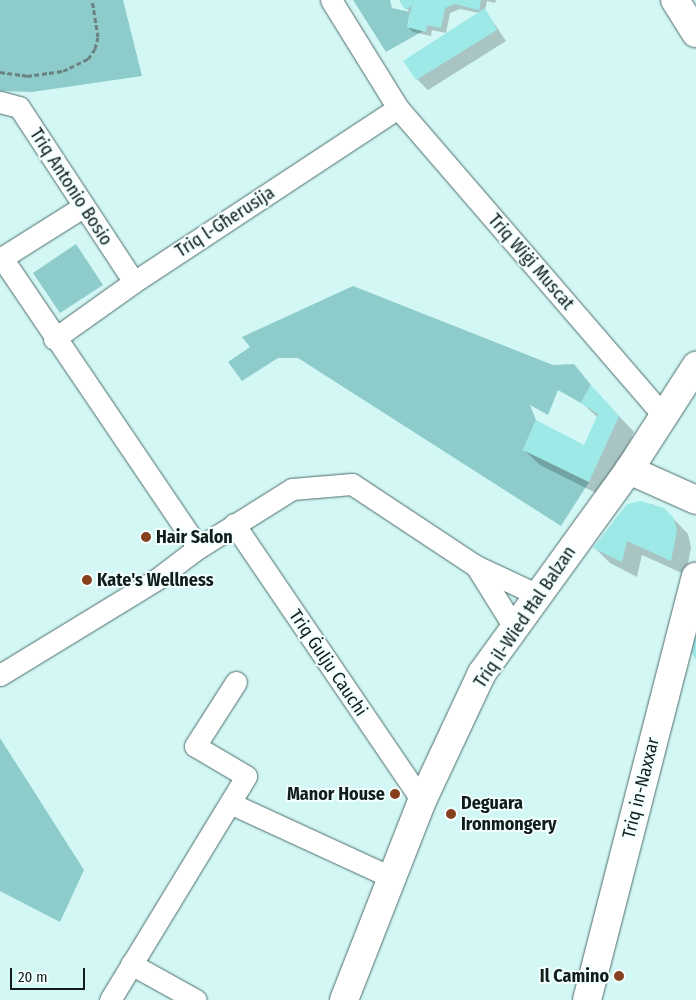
<!DOCTYPE html>
<html>
<head>
<meta charset="utf-8">
<style>
  body { margin:0 }
  #map { position:relative; width:696px; height:1000px; overflow:hidden; background:#d3f7f5; font-family:"Fira Sans Condensed",sans-serif }
  div>[style] { position:absolute }
  .green>* { inset:0; background:#8dcccb }
  .shadow>* { inset:0; background:#0003 }
  .building>* { inset:0; background:#9de9e7 }
  .path>* { height:3px; margin-top:-1.5px; transform-origin:0; background:repeating-linear-gradient(90deg,#69817f 0 5px,transparent 0 7.5px) }
  .roads { filter:drop-shadow(0 0 1px #4c6c6b) drop-shadow(0 0 1px #4c6c6b) }
  .street>* { height:21px; margin:-10.5px; padding:0 10.5px; transform-origin:10.5px; border-radius:10.5px; background:#fff }
  .secondary>* { height:28px; margin:-14px; padding:0 14px; transform-origin:14px; border-radius:14px; background:#fff }
  .primary>* { height:28px; margin:-14px; padding:0 14px; transform-origin:14px; border-radius:14px; background:#fff }
  .dots>* { width:14px; height:14px; translate:-50% -50%; box-sizing:border-box; border:2px solid #f1fffe; border-radius:50% }
  span { translate:-50% -50%; white-space:nowrap; text-align:center; line-height:1.15; -webkit-text-stroke:4px #f1fffe; paint-order:stroke }
  .street-label { font-size:18px; color:#101d1c }
  .poi-label { font-size:18px; color:#101d1c; font-weight:700 }
  .left { translate:0 -50%; text-align:left }
  .right { translate:-100% -50%; text-align:right }
  .scale { position:absolute; left:10px; top:968px; width:75px; height:22px; box-sizing:border-box; border:2px solid #101d1c; border-top:0; padding-left:6px; font-size:15px; line-height:18px; white-space:nowrap; color:#101d1c; -webkit-text-stroke:4px #f1fffe; paint-order:stroke }
</style>
</head>
<body>
<div id="map">
  <div class="green">
    <div style="clip-path:polygon(0 0,123px 0,142px 76px,32px 92px,0 91px)"></div>
    <div style="clip-path:polygon(353px 0,390px 0,392px 8px,410px 12px,407px 27px,423px 31px,386px 52px)"></div>
    <div style="clip-path:polygon(76px 244px,103px 285px,60px 313px,33px 273px)"></div>
    <div style="clip-path:polygon(353px 286px,553px 365px,574px 364px,591px 385px,581px 403px,558px 390px,548px 415px,530px 405px,536px 420px,523px 450px,589px 482px,561px 526px,298px 358px,278px 358px,242px 381px,228px 362px,250px 347px,242px 337px)"></div>
    <div style="clip-path:polygon(0 738px,84px 870px,60px 922px,0 891px)"></div>
  </div>
  <div class="shadow">
    <div style="clip-path:polygon(400px 0,496px 0,495px 3px,487px 1px,485px 10px,506px 41px,428px 90px,417px 79px,479px 13px,460px 9px,450px 13px,446px 33px,432px 30px,431px 36px,413px 32px,408px 27px,411px 14px)"></div>
    <div style="clip-path:polygon(592px 387px,634px 432px,604px 497px,540px 465px,524px 450px,584px 447px,598px 418px,582px 403px)"></div>
    <div style="clip-path:polygon(652px 504px,664px 509px,688px 534px,691px 547px,686px 575px,642px 555px,637px 577px,610px 563px,595px 548px,628px 505px)"></div>
  </div>
  <div class="building">
    <div style="clip-path:polygon(399px 0,481px 0,479px 10px,454px 4px,445px 8px,441px 28px,427px 25px,426px 32px,407px 27px,412px 6px,405px 10px)"></div>
    <div style="clip-path:polygon(485px 8px,497px 30px,416px 80px,403px 61px)"></div>
    <div style="clip-path:polygon(591px 385px,619px 416px,589px 482px,523px 450px,536px 420px,584px 445px,598px 414px,581px 403px)"></div>
    <div style="clip-path:polygon(641px 501px,664px 508px,673px 517px,677px 530px,671px 561px,627px 541px,622px 562px,593px 548px,627px 504px)"></div>
    <div style="clip-path:polygon(696px 633px,696px 660px,691px 652px)"></div>
  </div>
  <div class="path">
    <div style="left:0;top:72px;width:27px;rotate:8deg"></div>
    <div style="left:27px;top:76px;width:36px;rotate:-8deg"></div>
    <div style="left:63px;top:71px;width:28px;rotate:-26deg"></div>
    <div style="left:88px;top:59px;width:12px;rotate:-55deg"></div>
    <div style="left:95px;top:49px;width:12px;rotate:-76deg"></div>
    <div style="left:98px;top:37px;width:37px;rotate:-99deg"></div>
  </div>
  <div class="roads">
    <div class="street">
      <div style="left:331px;top:0;width:127px;rotate:58.2deg"></div>
      <div style="left:398px;top:108px;width:407px;rotate:49.2deg"></div>
      <div style="left:0;top:102px;width:20px;rotate:15deg"></div>
      <div style="left:19px;top:107px;width:209px;rotate:56.7deg"></div>
      <div style="left:2px;top:258px;width:350px;rotate:55.9deg"></div>
      <div style="left:0;top:259px;width:99px;rotate:-32.2deg"></div>
      <div style="left:54px;top:339px;width:98px;rotate:-35.5deg"></div>
      <div style="left:134px;top:282px;width:316px;rotate:-33.4deg"></div>
      <div style="left:234px;top:524px;width:335px;rotate:55.8deg"></div>
      <div style="left:476px;top:566px;width:72px;rotate:58.1deg"></div>
      <div style="left:0;top:675px;width:184px;rotate:-31.4deg"></div>
      <div style="left:157px;top:579px;width:51px;rotate:-37.1deg"></div>
      <div style="left:198px;top:548px;width:111px;rotate:-32.1deg"></div>
      <div style="left:292px;top:489px;width:60px;rotate:-4.8deg"></div>
      <div style="left:352px;top:484px;width:149px;rotate:33.5deg"></div>
      <div style="left:476px;top:566px;width:68px;rotate:25.1deg"></div>
      <div style="left:232px;top:804px;width:177px;rotate:24.7deg"></div>
      <div style="left:131px;top:964px;width:74px;rotate:29deg"></div>
      <div style="left:110px;top:1000px;width:262px;rotate:-58.7deg"></div>
      <div style="left:246px;top:776px;width:59px;rotate:-149.5deg"></div>
      <div style="left:195px;top:746px;width:76px;rotate:-57.4deg"></div>
    </div>
    <div class="secondary">
      <div style="left:675px;top:0;width:39px;rotate:58deg"></div>
      <div style="left:629px;top:470px;width:73px;rotate:24.1deg"></div>
      <div style="left:344px;top:1000px;width:214px;rotate:-68.6deg"></div>
      <div style="left:422px;top:801px;width:141px;rotate:-64.9deg"></div>
      <div style="left:482px;top:673px;width:251px;rotate:-54.1deg"></div>
      <div style="left:629px;top:470px;width:124px;rotate:-57.2deg"></div>
    </div>
    <div class="primary">
      <div style="left:587px;top:1000px;width:437px;rotate:-75.6deg"></div>
    </div>
  </div>
  <div class="dots">
    <div style="left:146px;top:537px;background:#87401d"></div>
    <div style="left:87px;top:580px;background:#87401d"></div>
    <div style="left:395px;top:794px;background:#87401d"></div>
    <div style="left:451px;top:814px;background:#87401d"></div>
    <div style="left:619px;top:976px;background:#87401d"></div>
  </div>
  <div class="street-label">
    <span style="left:71px;top:187px;rotate:57deg">Triq Antonio Bosio</span>
    <span style="left:225px;top:222px;rotate:-33deg">Triq l-Għerusija</span>
    <span style="left:531px;top:262px;rotate:49deg">Triq Wiġi Muscat</span>
    <span style="left:525px;top:617px;rotate:-56deg">Triq il-Wied Ħal Balzan</span>
    <span style="left:328px;top:663px;rotate:56deg">Triq Ġulju Cauchi</span>
    <span style="left:641px;top:788px;rotate:-76deg">Triq in-Naxxar</span>
  </div>
  <div class="poi-label">
    <span class="left" style="left:156px;top:537px">Hair Salon</span>
    <span class="left" style="left:97px;top:580px">Kate's Wellness</span>
    <span class="right" style="left:385px;top:794px">Manor House</span>
    <span class="left" style="left:461px;top:814px">Deguara<br>Ironmongery</span>
    <span class="right" style="left:609px;top:976px">Il Camino</span>
  </div>
  <div class="scale">20 m</div>
</div>
</body>
</html>
